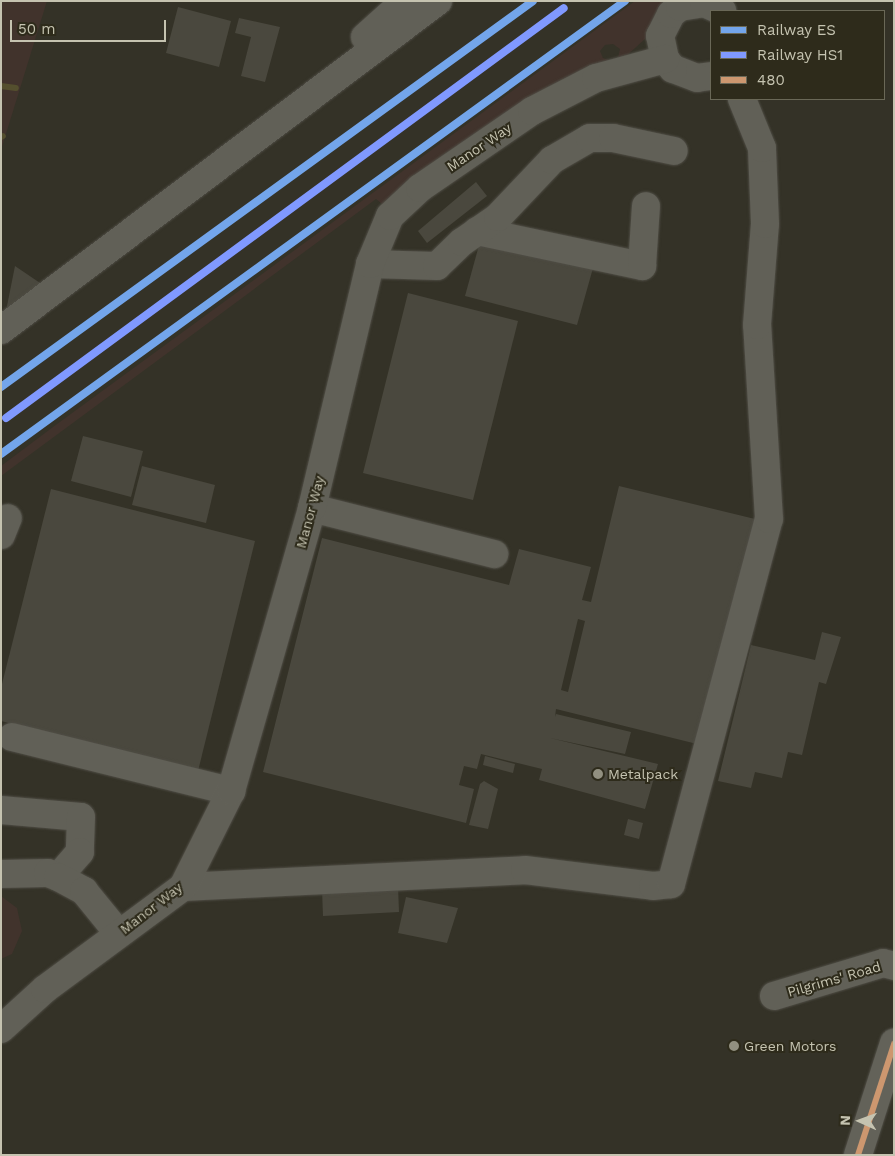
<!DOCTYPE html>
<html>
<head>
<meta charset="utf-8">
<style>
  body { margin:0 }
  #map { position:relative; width:895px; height:1156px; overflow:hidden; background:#343227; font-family:"Work Sans",sans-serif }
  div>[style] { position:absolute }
  .green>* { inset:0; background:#41332c }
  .stream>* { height:6px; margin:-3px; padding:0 3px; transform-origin:3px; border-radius:3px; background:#544f2e }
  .building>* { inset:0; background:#4a483e }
  .roads { filter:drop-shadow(0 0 1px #4f4d45) drop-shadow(0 0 1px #4f4d45) }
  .minor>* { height:28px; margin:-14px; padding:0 14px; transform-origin:14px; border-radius:14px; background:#616057 }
  .major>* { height:28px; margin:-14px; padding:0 14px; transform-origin:14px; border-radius:14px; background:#636259 }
  .bus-1>* { height:6px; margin:-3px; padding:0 3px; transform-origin:3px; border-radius:3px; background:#cd976f }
  .rail-1>* { height:8px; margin:-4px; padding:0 4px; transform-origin:4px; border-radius:4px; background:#73a5eb }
  .rail-2>* { height:8px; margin:-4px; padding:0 4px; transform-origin:4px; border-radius:4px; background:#8099ff }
  .dots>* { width:14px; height:14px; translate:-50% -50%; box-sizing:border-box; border:2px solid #2e2b1b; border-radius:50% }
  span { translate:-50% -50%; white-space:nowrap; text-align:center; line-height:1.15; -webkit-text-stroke:4px #2e2b1b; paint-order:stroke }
  .street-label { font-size:14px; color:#c5c3b0 }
  .poi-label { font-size:14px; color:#c5c3b0 }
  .left { translate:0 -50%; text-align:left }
  .frame { position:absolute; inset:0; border:2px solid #c5c3b0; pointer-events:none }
  .legend { position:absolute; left:710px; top:10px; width:175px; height:90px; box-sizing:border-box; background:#2e2b1b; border:1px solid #6a6857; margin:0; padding:6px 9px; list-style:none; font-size:15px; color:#c5c3b0 }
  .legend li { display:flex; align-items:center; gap:10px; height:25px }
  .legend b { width:25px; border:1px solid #6a6857 }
  .north { position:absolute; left:835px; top:1096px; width:50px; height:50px; -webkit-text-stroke:4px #2e2b1b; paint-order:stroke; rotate:272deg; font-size:14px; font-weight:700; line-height:20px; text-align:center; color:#c5c3b0 }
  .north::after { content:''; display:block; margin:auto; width:18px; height:22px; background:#c5c3b0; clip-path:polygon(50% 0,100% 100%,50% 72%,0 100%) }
  .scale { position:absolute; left:10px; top:20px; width:156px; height:22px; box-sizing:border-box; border:2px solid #c5c3b0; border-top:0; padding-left:6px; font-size:15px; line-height:18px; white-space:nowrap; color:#c5c3b0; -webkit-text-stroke:4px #2e2b1b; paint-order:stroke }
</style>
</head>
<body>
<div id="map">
  <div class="green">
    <div style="clip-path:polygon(1px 1px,47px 1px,1px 150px)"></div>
    <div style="clip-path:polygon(635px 1px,669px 1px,645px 39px,625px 57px,618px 58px,620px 49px,613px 44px,605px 45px,600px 51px,603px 58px,615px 62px,387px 208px,376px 199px,1px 476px,1px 466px,53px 427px)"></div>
    <div style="clip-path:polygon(1px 896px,17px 908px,22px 931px,12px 954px,1px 959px)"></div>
  </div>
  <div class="stream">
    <div style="left:1px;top:86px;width:15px;rotate:8deg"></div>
    <div style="left:1px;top:137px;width:2px;rotate:-27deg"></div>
  </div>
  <div class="building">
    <div style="clip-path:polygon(178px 7px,231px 21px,219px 67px,166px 53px)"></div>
    <div style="clip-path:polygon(239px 18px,280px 27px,265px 82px,241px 76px,251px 37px,235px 33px)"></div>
    <div style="clip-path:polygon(476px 182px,487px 196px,427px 243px,418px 231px)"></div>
    <div style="clip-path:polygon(481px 238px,593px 268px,577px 325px,465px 296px)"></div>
    <div style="clip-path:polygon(15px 266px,46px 287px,5px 316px)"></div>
    <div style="clip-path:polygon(408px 293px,518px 321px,473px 500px,363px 473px)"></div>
    <div style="clip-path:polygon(83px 436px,143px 451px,131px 497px,71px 481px)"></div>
    <div style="clip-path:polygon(142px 466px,215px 485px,206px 523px,132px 505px)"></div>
    <div style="clip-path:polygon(evenodd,619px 486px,755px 519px,701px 745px,556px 709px,555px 717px,556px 714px,631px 732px,625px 754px,550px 738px,658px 764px,645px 809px,539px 780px,542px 769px,481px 754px,477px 769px,464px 766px,459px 785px,474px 789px,466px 823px,263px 772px,322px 538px,509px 585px,519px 549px,591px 567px,582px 600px,591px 602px,619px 486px,578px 619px,585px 621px,568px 692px,561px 690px,578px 619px)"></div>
    <div style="clip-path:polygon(51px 489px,255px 541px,198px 771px,1px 721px,1px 688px)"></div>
    <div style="clip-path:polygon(822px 632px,841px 637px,826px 684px,819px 682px,802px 755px,788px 752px,782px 778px,755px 772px,751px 788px,718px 781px,751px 645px,815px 660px)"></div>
    <div style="clip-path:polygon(485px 756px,515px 764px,513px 773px,483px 765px)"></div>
    <div style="clip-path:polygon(484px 781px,498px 789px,488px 829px,469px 825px,480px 784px)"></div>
    <div style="clip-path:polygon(628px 819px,643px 823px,639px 839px,624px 835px)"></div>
    <div style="clip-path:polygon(398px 886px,399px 912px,323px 916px,322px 890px)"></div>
    <div style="clip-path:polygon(406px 897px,458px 908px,447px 943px,398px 933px)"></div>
  </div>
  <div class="roads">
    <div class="minor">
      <div style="left:365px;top:37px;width:54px;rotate:-42deg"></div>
      <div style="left:711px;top:76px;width:14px;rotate:172deg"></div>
      <div style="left:697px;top:78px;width:26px;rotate:-159deg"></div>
      <div style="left:673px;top:69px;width:13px;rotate:-129deg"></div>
      <div style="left:665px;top:59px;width:24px;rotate:-102deg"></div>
      <div style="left:660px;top:36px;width:25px;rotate:-63deg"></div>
      <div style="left:671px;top:14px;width:11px;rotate:-38deg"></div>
      <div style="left:680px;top:7px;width:24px;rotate:-9deg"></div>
      <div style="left:704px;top:3px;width:20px;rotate:24deg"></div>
      <div style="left:477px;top:231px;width:169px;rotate:12deg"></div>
      <div style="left:642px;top:266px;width:60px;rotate:-86.2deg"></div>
      <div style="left:370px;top:264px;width:67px;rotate:1.7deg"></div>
      <div style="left:437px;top:266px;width:35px;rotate:-44deg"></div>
      <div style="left:462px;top:242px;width:44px;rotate:-34.8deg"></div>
      <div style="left:498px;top:217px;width:79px;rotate:-46.5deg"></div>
      <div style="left:552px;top:160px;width:44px;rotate:-30.1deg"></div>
      <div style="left:590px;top:138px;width:23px"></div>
      <div style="left:613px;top:138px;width:62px;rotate:12deg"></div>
      <div style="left:1px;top:330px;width:547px;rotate:-36.97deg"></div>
      <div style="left:312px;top:508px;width:188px;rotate:14.2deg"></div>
      <div style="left:1px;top:535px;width:18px;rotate:-68deg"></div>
      <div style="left:12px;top:737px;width:226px;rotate:13.9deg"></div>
      <div style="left:1px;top:810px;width:80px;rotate:5deg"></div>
      <div style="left:81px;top:817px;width:35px;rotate:92deg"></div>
      <div style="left:80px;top:852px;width:33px;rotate:131deg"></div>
      <div style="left:1px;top:874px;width:47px;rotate:-1.2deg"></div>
      <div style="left:48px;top:873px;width:11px;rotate:22deg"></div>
      <div style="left:58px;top:877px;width:30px;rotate:28deg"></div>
      <div style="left:84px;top:891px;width:55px;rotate:50.9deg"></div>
      <div style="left:183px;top:887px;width:342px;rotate:-2.8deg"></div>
      <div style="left:525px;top:870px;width:129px;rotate:7.1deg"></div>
      <div style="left:653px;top:886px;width:18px;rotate:-6deg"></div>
      <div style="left:671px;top:884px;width:378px;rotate:-75deg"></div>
      <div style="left:769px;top:519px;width:194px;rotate:-93.5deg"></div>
      <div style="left:757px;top:325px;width:101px;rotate:-85.5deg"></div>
      <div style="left:765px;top:224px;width:76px;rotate:-92.3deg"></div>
      <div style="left:762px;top:148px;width:53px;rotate:-112.2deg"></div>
      <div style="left:774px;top:996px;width:114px;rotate:-16.8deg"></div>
      <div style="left:883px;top:963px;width:11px;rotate:15deg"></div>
      <div style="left:1px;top:1029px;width:59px;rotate:-42.3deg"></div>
      <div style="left:45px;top:989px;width:172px;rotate:-36.5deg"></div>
      <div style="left:183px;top:887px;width:107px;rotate:-63.4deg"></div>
      <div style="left:231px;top:791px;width:294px;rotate:-74deg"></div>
      <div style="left:312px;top:508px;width:251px;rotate:-76.6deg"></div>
      <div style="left:370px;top:264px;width:52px;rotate:-67.4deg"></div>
      <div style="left:390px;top:216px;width:41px;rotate:-43deg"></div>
      <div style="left:420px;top:188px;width:136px;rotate:-34.5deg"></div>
      <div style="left:532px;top:111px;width:72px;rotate:-27.3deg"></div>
      <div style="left:596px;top:78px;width:72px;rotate:-15.4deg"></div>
    </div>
    <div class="major">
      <div style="left:858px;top:1155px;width:118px;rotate:-72.2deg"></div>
    </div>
  </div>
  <div class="bus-1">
    <div style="left:858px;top:1155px;width:117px;rotate:-72deg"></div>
  </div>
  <div class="rail-1">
    <div style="left:1px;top:387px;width:657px;rotate:-35.96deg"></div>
    <div style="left:1px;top:454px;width:771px;rotate:-35.98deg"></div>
  </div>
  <div class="rail-2">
    <div style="left:6px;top:418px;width:692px;rotate:-36.31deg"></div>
  </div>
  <div class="dots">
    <div style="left:598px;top:774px;background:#929080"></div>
    <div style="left:734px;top:1046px;background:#929080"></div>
  </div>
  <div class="street-label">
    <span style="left:479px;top:147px;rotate:-34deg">Manor Way</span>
    <span style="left:310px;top:512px;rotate:-75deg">Manor Way</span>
    <span style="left:151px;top:908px;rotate:-38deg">Manor Way</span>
    <span style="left:834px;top:979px;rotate:-16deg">Pilgrims' Road</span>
  </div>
  <div class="poi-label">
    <span class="left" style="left:608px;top:774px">Metalpack</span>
    <span class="left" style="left:744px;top:1046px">Green Motors</span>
  </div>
  <div class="frame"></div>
  <ul class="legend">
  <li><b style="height:6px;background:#73a5eb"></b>Railway ES</li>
  <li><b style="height:6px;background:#8099ff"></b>Railway HS1</li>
  <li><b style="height:6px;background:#cd976f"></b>480</li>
  </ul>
  <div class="north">N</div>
  <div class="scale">50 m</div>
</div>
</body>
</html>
